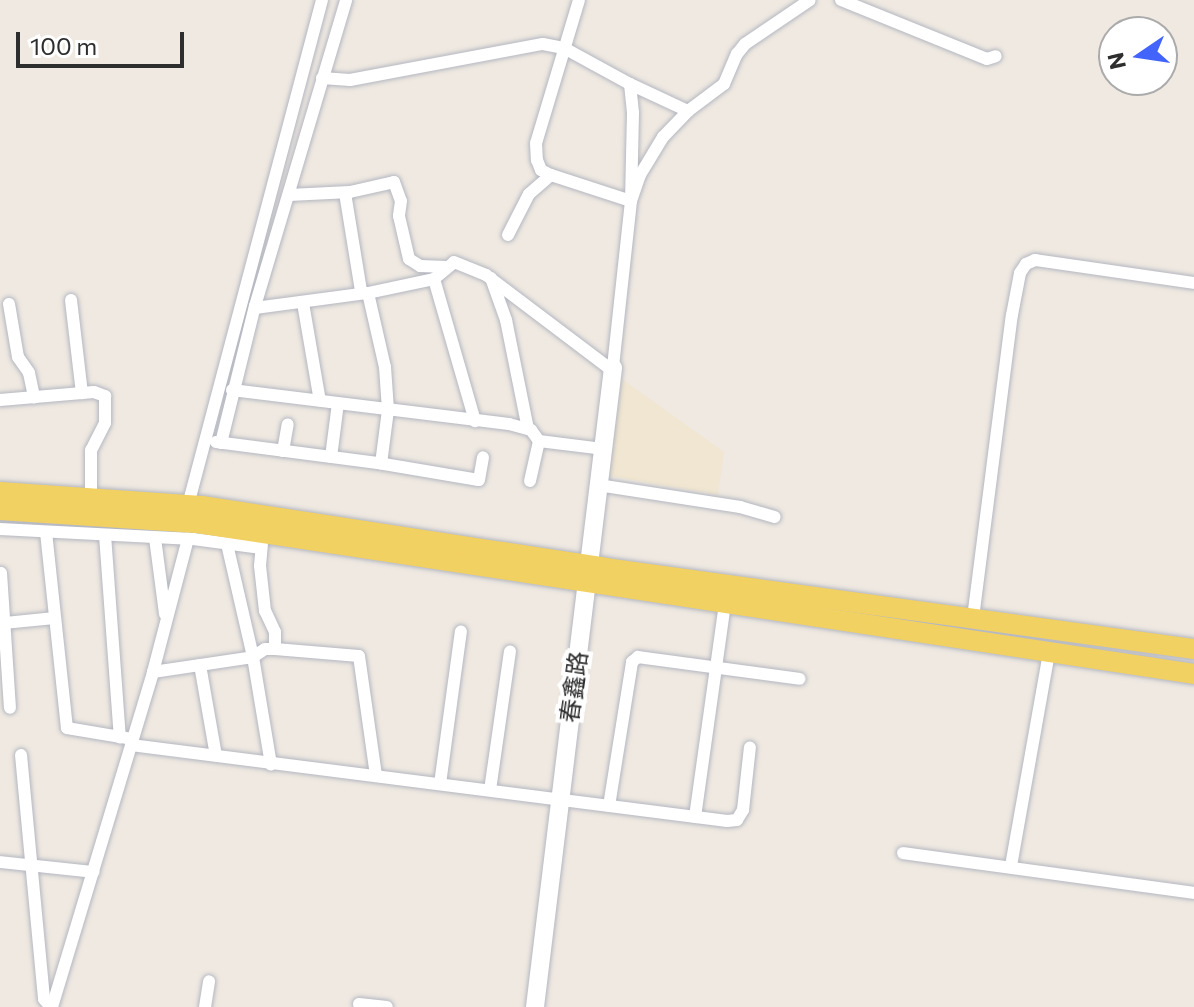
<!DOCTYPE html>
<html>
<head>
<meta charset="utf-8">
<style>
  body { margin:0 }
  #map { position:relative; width:1194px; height:1007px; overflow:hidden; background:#efe9e1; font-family:Commissioner,"Noto Sans SC",sans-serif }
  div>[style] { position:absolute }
  .education>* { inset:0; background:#f0e6d1 }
  .roads { filter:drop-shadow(0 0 2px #b4b7c1) drop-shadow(0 0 2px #b4b7c1) }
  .minor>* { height:12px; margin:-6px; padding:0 6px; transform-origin:6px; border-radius:6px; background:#fff }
  .secondary>* { height:18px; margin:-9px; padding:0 9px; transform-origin:9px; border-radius:9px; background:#fff }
  .primary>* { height:20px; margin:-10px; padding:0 10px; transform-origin:10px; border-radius:10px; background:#f2d163 }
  span { translate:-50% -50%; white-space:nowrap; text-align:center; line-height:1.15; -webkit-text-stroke:8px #fff; paint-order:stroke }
  .street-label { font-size:24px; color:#2e2e2e }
  .north { position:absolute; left:1098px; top:16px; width:80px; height:80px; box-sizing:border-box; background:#fff; border:2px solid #ababab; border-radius:50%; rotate:257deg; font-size:22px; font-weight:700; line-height:32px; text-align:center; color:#2e2e2e }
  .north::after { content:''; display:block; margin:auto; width:28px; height:36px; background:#4264fb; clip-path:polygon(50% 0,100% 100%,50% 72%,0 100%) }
  .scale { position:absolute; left:16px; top:32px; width:168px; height:36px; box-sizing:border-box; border:4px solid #2e2e2e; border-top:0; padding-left:10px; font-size:24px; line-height:28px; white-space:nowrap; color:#2e2e2e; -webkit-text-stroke:6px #fff; paint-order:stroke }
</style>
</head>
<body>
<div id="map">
  <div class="education">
    <div style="clip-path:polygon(622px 379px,724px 452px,718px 495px,609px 476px)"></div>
  </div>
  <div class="roads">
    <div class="minor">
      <div style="left:579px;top:0;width:149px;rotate:106.7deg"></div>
      <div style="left:536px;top:143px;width:17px;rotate:87deg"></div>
      <div style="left:537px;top:160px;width:11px;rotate:68deg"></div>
      <div style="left:541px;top:170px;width:11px;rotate:27deg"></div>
      <div style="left:551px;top:175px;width:84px;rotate:18deg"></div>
      <div style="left:631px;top:201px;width:28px;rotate:-71deg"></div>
      <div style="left:640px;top:175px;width:44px;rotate:-58.8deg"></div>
      <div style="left:663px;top:137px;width:36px;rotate:-46deg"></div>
      <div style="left:688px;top:111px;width:45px;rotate:-36.9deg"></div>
      <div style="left:724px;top:84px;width:33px;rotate:-67deg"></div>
      <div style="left:737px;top:54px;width:13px;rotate:-51deg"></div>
      <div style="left:745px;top:44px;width:78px;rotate:-34.1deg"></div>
      <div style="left:841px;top:0;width:157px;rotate:22deg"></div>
      <div style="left:987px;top:59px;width:9px;rotate:-18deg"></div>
      <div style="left:322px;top:78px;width:28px;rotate:4deg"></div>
      <div style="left:350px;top:80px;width:196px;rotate:-10.6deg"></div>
      <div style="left:543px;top:44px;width:21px;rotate:11deg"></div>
      <div style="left:564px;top:48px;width:75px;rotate:28.6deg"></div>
      <div style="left:630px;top:84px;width:29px;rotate:84deg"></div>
      <div style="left:633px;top:113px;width:88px;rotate:91.3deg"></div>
      <div style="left:631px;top:201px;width:168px;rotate:96.2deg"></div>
      <div style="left:630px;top:84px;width:64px;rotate:25deg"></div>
      <div style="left:345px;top:193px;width:99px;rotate:80.7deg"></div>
      <div style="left:289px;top:195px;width:61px;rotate:-2.8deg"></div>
      <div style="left:350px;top:192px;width:45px;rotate:-12.8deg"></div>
      <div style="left:394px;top:182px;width:20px;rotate:70deg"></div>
      <div style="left:401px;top:201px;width:15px;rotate:98deg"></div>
      <div style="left:399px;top:216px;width:44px;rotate:76.9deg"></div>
      <div style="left:409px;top:259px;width:13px;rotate:32deg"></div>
      <div style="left:420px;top:266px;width:26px;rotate:2deg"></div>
      <div style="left:508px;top:235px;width:46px;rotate:-62.9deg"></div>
      <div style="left:529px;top:194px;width:29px;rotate:-41deg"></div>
      <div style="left:491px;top:278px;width:45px;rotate:70.3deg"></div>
      <div style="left:506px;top:320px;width:111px;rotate:78.6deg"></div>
      <div style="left:434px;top:279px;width:148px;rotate:73.9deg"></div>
      <div style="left:368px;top:293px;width:76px;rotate:77.1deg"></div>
      <div style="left:385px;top:367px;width:43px;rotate:86deg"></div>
      <div style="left:388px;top:410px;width:54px;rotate:97.4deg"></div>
      <div style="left:71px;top:300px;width:94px;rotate:83.3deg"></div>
      <div style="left:303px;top:303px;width:99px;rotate:80.2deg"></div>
      <div style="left:9px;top:304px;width:54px;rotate:80.4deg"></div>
      <div style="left:18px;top:357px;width:19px;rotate:55deg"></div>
      <div style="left:29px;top:373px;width:25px;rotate:78deg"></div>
      <div style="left:255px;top:308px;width:114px;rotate:-7.6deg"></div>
      <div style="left:368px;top:293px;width:67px;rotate:-12deg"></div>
      <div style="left:434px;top:279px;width:26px;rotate:-40deg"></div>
      <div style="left:454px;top:262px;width:35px;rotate:22deg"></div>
      <div style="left:486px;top:275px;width:159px;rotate:37.1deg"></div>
      <div style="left:232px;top:390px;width:279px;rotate:7deg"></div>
      <div style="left:509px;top:424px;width:23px;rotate:15deg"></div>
      <div style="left:531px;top:430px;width:14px;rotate:54deg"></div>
      <div style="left:539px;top:441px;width:64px;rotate:7.1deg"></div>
      <div style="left:0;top:400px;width:94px;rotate:-4.9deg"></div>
      <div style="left:94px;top:392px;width:12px;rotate:20deg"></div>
      <div style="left:105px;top:396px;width:27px;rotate:90deg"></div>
      <div style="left:105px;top:423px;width:30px;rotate:117deg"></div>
      <div style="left:91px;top:450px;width:46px;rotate:90deg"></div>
      <div style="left:216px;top:442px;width:163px;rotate:7.4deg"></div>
      <div style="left:378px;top:463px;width:102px;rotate:9.6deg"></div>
      <div style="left:479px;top:480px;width:23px;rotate:-80deg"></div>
      <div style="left:221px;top:443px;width:141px;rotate:-76.1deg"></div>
      <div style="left:255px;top:306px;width:319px;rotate:-73.4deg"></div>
      <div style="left:283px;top:451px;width:27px;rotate:-80deg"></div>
      <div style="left:331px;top:457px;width:54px;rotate:-82.6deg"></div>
      <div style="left:530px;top:481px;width:41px;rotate:-77.3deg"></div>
      <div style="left:598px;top:485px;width:144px;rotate:8.8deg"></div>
      <div style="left:740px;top:507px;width:36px;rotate:16deg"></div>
      <div style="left:188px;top:505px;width:522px;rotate:-75.14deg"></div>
      <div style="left:0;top:529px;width:193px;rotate:3deg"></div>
      <div style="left:193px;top:539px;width:69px;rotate:7.5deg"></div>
      <div style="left:46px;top:532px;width:197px;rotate:83.9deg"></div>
      <div style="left:67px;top:728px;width:67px;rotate:9.5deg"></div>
      <div style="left:105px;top:535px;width:203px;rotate:85.8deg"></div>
      <div style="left:155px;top:538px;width:77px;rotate:82.5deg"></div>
      <div style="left:227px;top:544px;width:116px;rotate:77deg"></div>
      <div style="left:253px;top:657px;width:109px;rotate:80.5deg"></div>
      <div style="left:1px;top:573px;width:135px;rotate:86.2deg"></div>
      <div style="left:973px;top:618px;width:305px;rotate:-82.7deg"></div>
      <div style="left:1012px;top:315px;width:43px;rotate:-79.2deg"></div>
      <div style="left:1020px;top:273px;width:11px;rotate:-56deg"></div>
      <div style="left:1026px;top:264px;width:10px;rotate:-24deg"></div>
      <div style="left:1035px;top:260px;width:161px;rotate:8.2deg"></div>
      <div style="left:4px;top:623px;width:50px;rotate:-5.7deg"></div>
      <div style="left:275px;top:649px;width:84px;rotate:4.8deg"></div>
      <div style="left:359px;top:656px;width:120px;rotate:81.9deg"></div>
      <div style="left:200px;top:665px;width:92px;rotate:80deg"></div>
      <div style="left:153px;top:672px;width:101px;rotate:-8.5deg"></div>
      <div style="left:253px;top:657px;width:14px;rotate:-34deg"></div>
      <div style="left:265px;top:649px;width:10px"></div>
      <div style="left:275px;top:649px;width:17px;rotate:-90deg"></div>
      <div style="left:275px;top:632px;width:23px;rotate:-115deg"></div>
      <div style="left:265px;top:611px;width:45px;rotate:-96.3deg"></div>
      <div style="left:260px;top:566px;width:25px;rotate:-85deg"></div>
      <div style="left:131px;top:745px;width:601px;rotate:7.27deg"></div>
      <div style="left:727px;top:821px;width:10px;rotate:-6deg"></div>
      <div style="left:737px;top:820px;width:12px;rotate:-59deg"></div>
      <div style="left:743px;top:810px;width:63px;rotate:-83.7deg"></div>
      <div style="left:21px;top:755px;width:245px;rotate:84.6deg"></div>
      <div style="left:44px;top:999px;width:11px;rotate:49deg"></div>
      <div style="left:440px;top:784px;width:154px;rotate:-82.2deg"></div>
      <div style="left:490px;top:790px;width:140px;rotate:-81.8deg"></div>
      <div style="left:609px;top:806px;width:146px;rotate:-80.9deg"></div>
      <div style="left:632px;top:662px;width:8px;rotate:-40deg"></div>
      <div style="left:638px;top:657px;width:163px;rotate:7.7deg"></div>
      <div style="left:695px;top:817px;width:216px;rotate:-82deg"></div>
      <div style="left:903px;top:853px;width:294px;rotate:7.8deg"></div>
      <div style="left:0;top:862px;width:94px;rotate:6.1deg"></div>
      <div style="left:1011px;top:866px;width:217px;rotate:-79.9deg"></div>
      <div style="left:359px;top:1004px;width:28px;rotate:6deg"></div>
      <div style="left:52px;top:1007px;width:350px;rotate:-73.2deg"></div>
      <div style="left:153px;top:672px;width:138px;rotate:-75.3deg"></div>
      <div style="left:205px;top:1007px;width:26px;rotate:-81deg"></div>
    </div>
    <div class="secondary">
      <div style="left:535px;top:1007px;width:644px;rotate:-83.04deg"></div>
    </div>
    <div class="primary">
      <div style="left:0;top:492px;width:202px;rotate:4deg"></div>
      <div style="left:202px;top:506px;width:408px;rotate:8.7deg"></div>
      <div style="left:605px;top:568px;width:595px;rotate:7.83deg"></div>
      <div style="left:0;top:510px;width:197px;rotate:3.8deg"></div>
      <div style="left:197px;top:523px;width:1008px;rotate:8.61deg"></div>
    </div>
  </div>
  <div class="street-label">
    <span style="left:573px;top:687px;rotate:-82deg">春鑫路</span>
  </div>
  <div class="north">N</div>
  <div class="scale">100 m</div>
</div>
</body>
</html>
